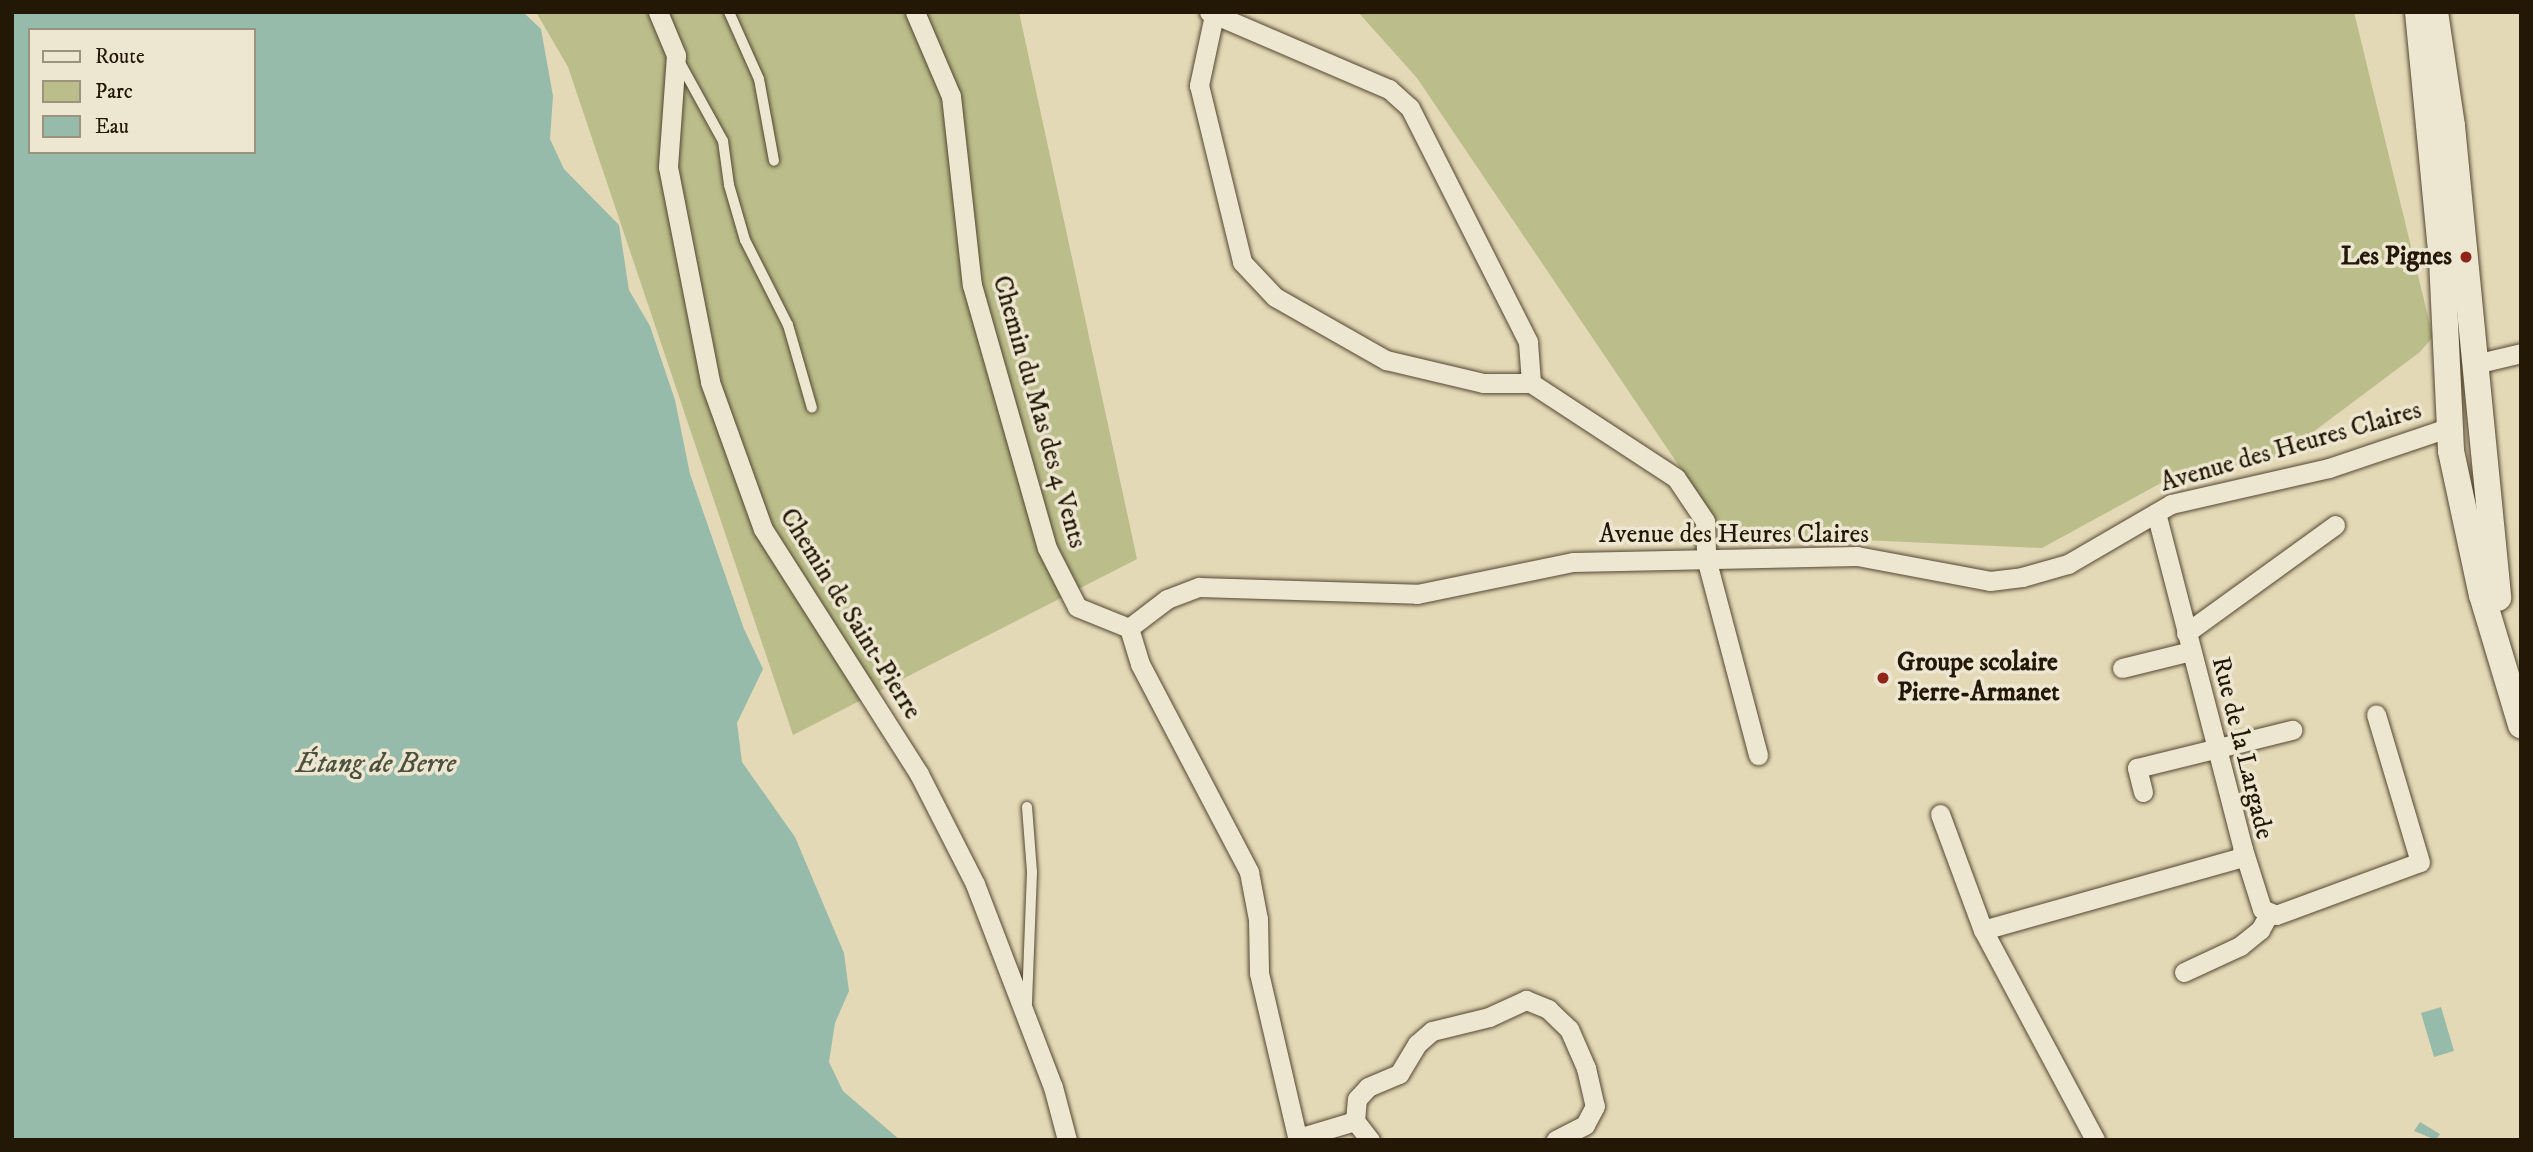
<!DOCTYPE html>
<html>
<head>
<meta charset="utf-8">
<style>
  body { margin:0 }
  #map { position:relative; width:2533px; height:1152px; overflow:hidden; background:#e4d9b7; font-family:"IM FELL DW Pica",serif }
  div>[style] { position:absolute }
  .green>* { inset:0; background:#bbbd8a }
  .water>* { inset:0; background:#96bbaa }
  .roads { filter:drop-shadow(0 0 2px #534832) drop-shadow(0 0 2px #534832) }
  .service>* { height:10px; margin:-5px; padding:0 5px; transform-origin:5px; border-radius:5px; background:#ede6d0 }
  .minor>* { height:19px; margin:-9.5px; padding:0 9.5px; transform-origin:9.5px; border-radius:9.5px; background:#ede6d0 }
  .secondary>* { height:26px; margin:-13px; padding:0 13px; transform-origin:13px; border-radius:13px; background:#ede6d0 }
  .dots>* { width:19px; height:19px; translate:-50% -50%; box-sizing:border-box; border:4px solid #ede6d0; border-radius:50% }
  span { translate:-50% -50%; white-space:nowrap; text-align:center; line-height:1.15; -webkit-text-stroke:7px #ede6d0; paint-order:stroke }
  .poi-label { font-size:26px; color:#231705; font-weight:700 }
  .right { translate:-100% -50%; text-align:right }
  .left { translate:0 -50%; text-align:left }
  .street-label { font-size:26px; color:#231705 }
  .water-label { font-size:28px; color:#4b503f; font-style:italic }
  .frame { position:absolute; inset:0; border:14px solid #231705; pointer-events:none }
  .legend { position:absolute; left:28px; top:28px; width:228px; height:126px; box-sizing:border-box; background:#ede6d0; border:2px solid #9c937f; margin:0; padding:9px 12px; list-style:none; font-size:21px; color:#231705 }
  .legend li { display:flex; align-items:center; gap:14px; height:35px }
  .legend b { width:35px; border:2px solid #9c937f }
</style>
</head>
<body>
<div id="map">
  <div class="green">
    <div style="clip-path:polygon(536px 12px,1019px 12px,1137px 559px,793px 735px,568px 67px)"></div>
    <div style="clip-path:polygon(1358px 12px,2354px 12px,2433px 337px,2420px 352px,2281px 456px,2161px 483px,2042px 548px,1725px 534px,1417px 78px)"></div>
  </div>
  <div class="water">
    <div style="clip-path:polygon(evenodd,12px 12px,523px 12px,541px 29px,553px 96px,550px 139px,564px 169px,619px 225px,629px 290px,650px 326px,675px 400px,690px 474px,744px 629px,763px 669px,737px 723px,742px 762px,795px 837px,844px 953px,849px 991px,835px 1023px,829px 1062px,843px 1091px,900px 1140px,12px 1140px,12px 12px,30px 30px,254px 30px,254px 152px,30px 152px,30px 30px)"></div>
    <div style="clip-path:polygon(2441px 1007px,2454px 1051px,2434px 1057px,2421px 1013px)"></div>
    <div style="clip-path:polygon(2420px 1122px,2440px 1134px,2436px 1140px,2414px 1131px)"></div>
  </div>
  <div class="roads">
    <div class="service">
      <div style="left:729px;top:12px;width:73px;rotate:65.9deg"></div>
      <div style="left:759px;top:79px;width:83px;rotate:79.6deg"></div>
      <div style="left:679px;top:61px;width:91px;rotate:61.2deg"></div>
      <div style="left:723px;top:141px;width:44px;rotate:82.2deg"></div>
      <div style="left:729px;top:185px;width:57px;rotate:73.8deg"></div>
      <div style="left:745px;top:240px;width:95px;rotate:63.2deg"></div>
      <div style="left:788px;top:325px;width:86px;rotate:73.9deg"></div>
      <div style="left:1027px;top:807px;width:65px;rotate:85.6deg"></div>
      <div style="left:1032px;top:872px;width:133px;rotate:92.2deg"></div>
    </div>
    <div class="minor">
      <div style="left:658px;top:12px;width:47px;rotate:67.3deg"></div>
      <div style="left:676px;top:55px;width:112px;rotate:94.1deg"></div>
      <div style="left:668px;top:167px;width:219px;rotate:78.9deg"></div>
      <div style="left:710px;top:382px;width:156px;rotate:70.2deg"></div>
      <div style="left:763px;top:529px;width:290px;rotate:57.5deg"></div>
      <div style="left:919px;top:774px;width:123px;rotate:63deg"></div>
      <div style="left:975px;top:884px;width:217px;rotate:69deg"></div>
      <div style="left:1053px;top:1087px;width:55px;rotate:75.2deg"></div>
      <div style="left:915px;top:12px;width:91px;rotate:66.8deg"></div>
      <div style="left:951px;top:96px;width:190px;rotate:83.7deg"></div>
      <div style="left:972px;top:285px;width:273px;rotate:74.1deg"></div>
      <div style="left:1047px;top:548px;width:66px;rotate:63deg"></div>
      <div style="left:1077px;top:607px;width:56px;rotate:22deg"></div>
      <div style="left:1209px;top:12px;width:196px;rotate:23.2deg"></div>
      <div style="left:1389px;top:89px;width:28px;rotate:42deg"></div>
      <div style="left:1410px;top:108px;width:262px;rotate:63.2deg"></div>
      <div style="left:1528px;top:342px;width:41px;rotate:85.8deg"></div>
      <div style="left:1531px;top:383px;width:173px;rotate:33.2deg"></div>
      <div style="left:1676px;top:478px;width:52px;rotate:56deg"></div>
      <div style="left:1705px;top:521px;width:37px;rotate:88deg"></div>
      <div style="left:1706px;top:558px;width:204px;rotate:75.2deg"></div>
      <div style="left:1214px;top:15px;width:72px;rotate:102.1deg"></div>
      <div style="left:1199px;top:85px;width:182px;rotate:76.3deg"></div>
      <div style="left:1242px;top:262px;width:48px;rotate:46.7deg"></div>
      <div style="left:1275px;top:297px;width:128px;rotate:29.6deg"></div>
      <div style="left:1386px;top:360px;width:100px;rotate:13.3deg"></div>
      <div style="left:1483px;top:383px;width:48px"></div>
      <div style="left:2475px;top:364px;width:47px;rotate:-13.4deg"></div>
      <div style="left:1129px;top:628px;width:48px;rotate:-37.3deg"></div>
      <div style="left:1167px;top:599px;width:34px;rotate:-21deg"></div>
      <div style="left:1199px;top:587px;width:218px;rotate:1.8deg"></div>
      <div style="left:1417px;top:594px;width:159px;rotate:-11.6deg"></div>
      <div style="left:1573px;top:562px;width:284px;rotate:-1.2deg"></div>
      <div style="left:1857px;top:556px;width:135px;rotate:10.6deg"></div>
      <div style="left:1990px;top:581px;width:32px;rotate:-7deg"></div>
      <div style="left:2022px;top:577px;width:48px;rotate:-15.8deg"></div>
      <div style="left:2068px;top:564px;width:119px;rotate:-30.2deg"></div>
      <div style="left:2171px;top:504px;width:162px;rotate:-12.8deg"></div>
      <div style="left:2329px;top:468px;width:128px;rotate:-18.7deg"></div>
      <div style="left:1129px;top:628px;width:38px;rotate:73deg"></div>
      <div style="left:1140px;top:664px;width:235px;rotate:62.3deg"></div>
      <div style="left:1249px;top:872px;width:48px;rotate:79.2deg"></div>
      <div style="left:1258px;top:919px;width:54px;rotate:88.9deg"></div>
      <div style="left:1259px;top:973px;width:171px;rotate:76.9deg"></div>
      <div style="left:2186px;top:633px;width:184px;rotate:-35.9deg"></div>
      <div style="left:2122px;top:668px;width:71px;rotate:-13.8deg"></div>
      <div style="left:2143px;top:792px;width:25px;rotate:-104deg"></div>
      <div style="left:2137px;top:768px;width:160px;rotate:-13.8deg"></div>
      <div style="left:1940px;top:814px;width:124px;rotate:69.7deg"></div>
      <div style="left:1983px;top:930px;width:238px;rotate:61.9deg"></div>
      <div style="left:2243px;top:849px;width:63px;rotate:72.4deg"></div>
      <div style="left:2262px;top:909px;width:15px;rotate:23deg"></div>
      <div style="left:2276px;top:915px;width:153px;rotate:-20.2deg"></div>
      <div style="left:2420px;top:862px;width:154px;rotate:-106.6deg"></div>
      <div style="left:1983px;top:930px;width:267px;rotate:-15.7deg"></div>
      <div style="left:2240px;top:858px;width:9px;rotate:-72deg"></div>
      <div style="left:2243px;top:849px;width:347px;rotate:-104.5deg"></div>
      <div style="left:2184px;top:972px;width:62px;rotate:-24.9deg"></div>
      <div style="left:2240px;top:946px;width:26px;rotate:-39deg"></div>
      <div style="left:2260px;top:930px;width:18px;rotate:-61deg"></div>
      <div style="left:1298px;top:1138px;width:59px;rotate:-16.6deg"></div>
      <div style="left:1370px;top:1140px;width:24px;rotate:-128deg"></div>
      <div style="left:1355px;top:1121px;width:22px;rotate:-85deg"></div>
      <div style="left:1357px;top:1099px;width:16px;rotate:-47deg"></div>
      <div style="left:1368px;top:1087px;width:34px;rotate:-23deg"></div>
      <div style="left:1399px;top:1074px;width:35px;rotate:-59deg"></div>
      <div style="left:1417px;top:1044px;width:20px;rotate:-41deg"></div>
      <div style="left:1432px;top:1031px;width:59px;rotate:-13.8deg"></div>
      <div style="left:1489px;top:1017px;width:41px;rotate:-24.7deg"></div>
      <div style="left:1526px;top:1000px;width:24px;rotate:22deg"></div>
      <div style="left:1548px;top:1009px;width:29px;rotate:44deg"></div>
      <div style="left:1569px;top:1029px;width:43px;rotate:66.4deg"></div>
      <div style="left:1586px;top:1068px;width:39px;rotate:77deg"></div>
      <div style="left:1595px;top:1106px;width:21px;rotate:118deg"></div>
      <div style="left:1585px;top:1125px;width:33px;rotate:153deg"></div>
    </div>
    <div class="secondary">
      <div style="left:2418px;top:12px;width:248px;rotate:84.5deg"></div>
      <div style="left:2442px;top:259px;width:192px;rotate:87.3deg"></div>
      <div style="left:2451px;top:451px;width:147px;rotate:77.9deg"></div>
      <div style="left:2482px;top:595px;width:136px;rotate:73.3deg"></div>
      <div style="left:2435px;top:12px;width:115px;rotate:81.5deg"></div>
      <div style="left:2452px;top:126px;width:474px;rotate:84.4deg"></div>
    </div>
  </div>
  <div class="dots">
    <div style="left:2466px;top:257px;background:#8f2418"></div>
    <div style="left:1883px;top:678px;background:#8f2418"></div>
  </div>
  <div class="poi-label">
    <span class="right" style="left:2452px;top:257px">Les Pignes</span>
    <span class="left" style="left:1897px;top:678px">Groupe scolaire<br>Pierre-Armanet</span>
  </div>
  <div class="street-label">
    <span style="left:1039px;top:412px;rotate:74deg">Chemin du Mas des 4 Vents</span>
    <span style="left:2291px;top:447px;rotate:-16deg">Avenue des Heures Claires</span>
    <span style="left:1734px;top:535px">Avenue des Heures Claires</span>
    <span style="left:850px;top:614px;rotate:58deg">Chemin de Saint-Pierre</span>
    <span style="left:2242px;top:748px;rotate:76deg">Rue de la Largade</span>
  </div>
  <div class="water-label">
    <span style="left:376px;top:764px">Étang de Berre</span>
  </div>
  <div class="frame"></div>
  <ul class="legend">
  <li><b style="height:9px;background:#ede6d0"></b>Route</li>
  <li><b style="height:19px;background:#bbbd8a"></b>Parc</li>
  <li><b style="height:19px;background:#96bbaa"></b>Eau</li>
  </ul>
</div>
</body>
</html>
